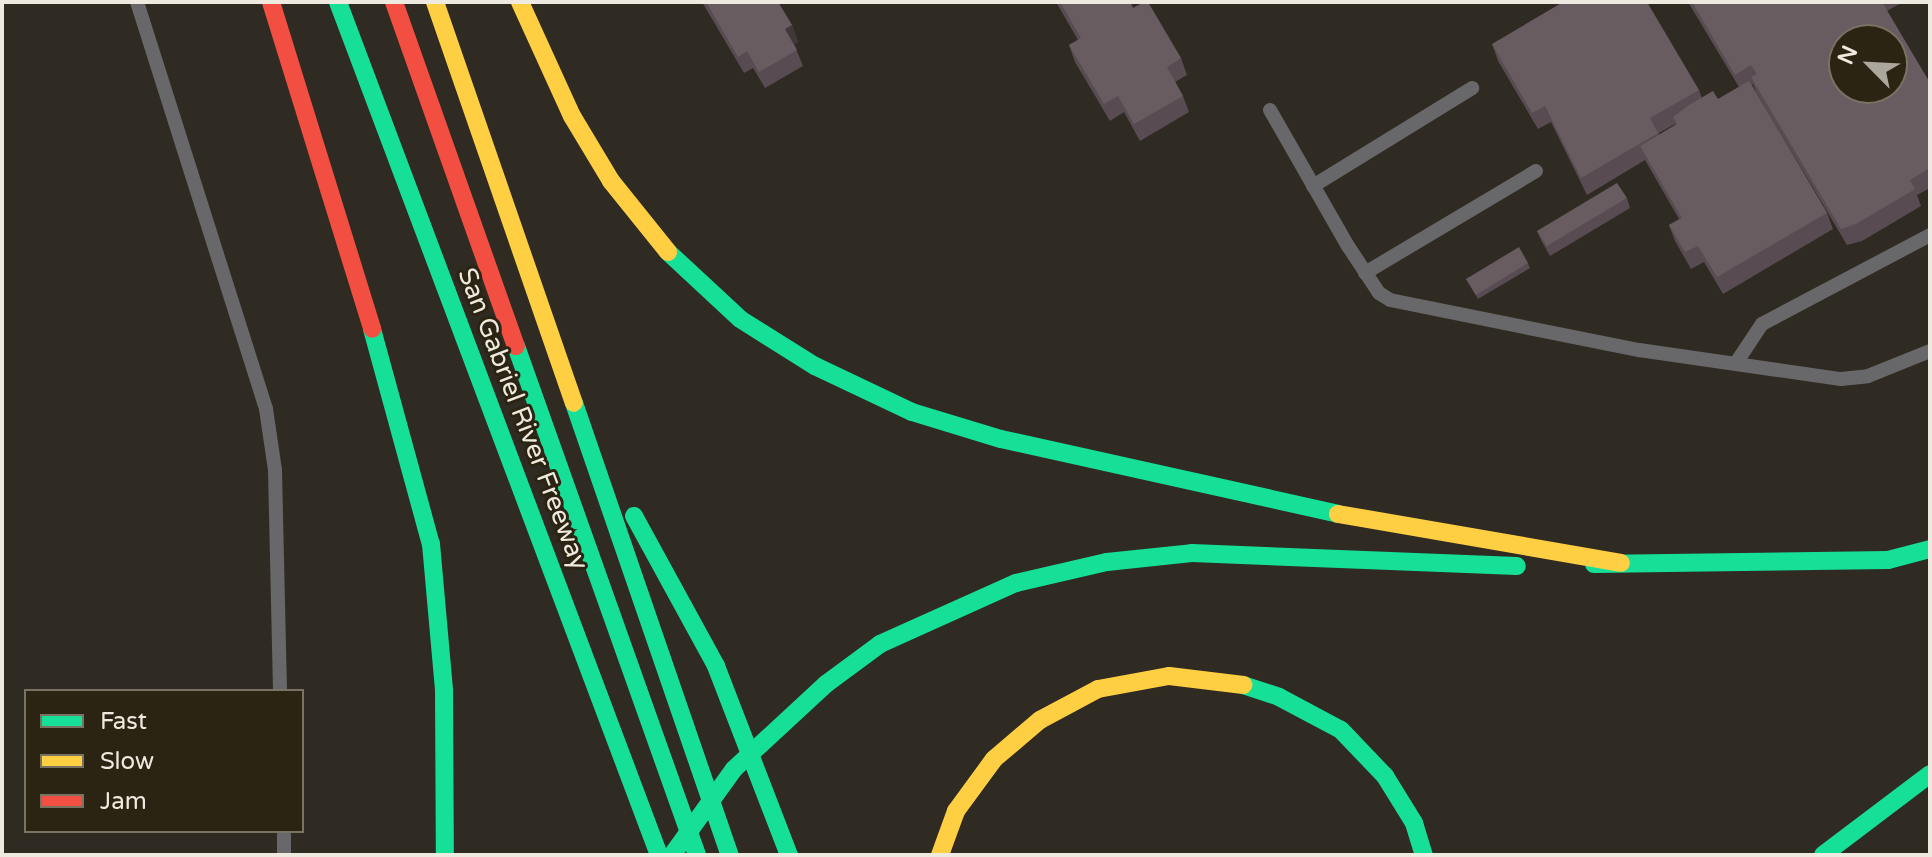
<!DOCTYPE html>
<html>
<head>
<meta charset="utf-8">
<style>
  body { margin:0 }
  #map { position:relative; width:1932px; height:857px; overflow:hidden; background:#2f2b22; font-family:"Varela Round",sans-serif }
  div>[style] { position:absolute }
  .lane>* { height:14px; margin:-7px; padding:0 7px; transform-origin:7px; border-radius:7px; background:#686769 }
  .fast>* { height:18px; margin:-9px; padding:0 9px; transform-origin:9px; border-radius:9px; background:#16e098 }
  .slow>* { height:18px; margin:-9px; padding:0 9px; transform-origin:9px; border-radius:9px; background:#ffcf43 }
  .jam>* { height:18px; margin:-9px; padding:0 9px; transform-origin:9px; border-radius:9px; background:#f24e42 }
  .fast-bridge>* { height:18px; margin:-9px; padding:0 9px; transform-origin:9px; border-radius:9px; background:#16e098 }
  .wall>* { inset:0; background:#594b52 }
  .shaded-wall>* { inset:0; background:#423738 }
  .building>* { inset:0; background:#695c61 }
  span { translate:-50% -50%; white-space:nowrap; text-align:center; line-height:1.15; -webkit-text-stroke:6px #2b2412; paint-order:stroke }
  .street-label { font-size:26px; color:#efeadf }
  .frame { position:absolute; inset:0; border:4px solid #efeadf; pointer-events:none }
  .legend { position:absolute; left:24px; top:689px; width:280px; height:144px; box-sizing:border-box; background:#2b2412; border:2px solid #797364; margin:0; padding:10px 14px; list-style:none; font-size:24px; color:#efeadf }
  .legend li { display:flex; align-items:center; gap:16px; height:40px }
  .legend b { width:40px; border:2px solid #797364 }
  .north { position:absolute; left:1828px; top:24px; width:80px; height:80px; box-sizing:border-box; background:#2b2412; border:2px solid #797364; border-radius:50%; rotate:294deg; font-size:22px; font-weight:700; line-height:32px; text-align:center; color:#efeadf }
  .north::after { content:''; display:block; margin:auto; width:28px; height:36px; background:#aca79d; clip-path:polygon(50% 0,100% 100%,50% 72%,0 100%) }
</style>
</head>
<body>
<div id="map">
  <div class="lane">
    <div style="left:137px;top:2px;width:427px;rotate:72.4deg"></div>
    <div style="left:266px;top:409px;width:62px;rotate:81.6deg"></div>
    <div style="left:275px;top:470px;width:221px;rotate:88.7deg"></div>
    <div style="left:1270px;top:110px;width:157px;rotate:60.2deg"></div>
    <div style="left:1348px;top:246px;width:56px;rotate:56.6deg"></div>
    <div style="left:1379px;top:293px;width:13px;rotate:32deg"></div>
    <div style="left:1390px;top:300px;width:254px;rotate:11.4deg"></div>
    <div style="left:1639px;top:350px;width:204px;rotate:8.2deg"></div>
    <div style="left:1841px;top:379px;width:27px;rotate:-6deg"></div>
    <div style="left:1868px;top:376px;width:67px;rotate:-22deg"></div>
    <div style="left:1313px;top:186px;width:187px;rotate:-31.6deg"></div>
    <div style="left:1365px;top:273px;width:199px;rotate:-30.8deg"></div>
    <div style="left:1738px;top:360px;width:43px;rotate:-56.3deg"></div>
    <div style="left:1762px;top:324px;width:190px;rotate:-27.9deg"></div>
    <div style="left:284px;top:831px;width:24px;rotate:90deg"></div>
  </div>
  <div class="fast">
    <div style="left:338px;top:2px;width:911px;rotate:69.38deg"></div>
    <div style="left:668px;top:252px;width:98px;rotate:42.9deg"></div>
    <div style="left:740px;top:319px;width:89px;rotate:32.1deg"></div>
    <div style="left:815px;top:366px;width:107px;rotate:25.4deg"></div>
    <div style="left:912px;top:412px;width:93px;rotate:16.9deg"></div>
    <div style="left:1001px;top:439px;width:345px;rotate:12.5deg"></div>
    <div style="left:372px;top:329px;width:223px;rotate:74.7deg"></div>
    <div style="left:431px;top:544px;width:148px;rotate:84.9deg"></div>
    <div style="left:444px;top:691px;width:164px;rotate:89.7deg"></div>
    <div style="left:516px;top:346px;width:540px;rotate:70.42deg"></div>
    <div style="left:574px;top:403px;width:478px;rotate:71deg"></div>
    <div style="left:634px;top:516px;width:171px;rotate:61.3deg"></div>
    <div style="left:716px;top:666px;width:203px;rotate:68.9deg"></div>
    <div style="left:1594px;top:564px;width:294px;rotate:-0.8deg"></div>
    <div style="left:1888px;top:560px;width:43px;rotate:-14.7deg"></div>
    <div style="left:880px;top:644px;width:149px;rotate:-24.2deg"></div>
    <div style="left:1016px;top:583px;width:93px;rotate:-13deg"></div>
    <div style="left:1107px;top:562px;width:85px;rotate:-6deg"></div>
    <div style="left:1192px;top:553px;width:325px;rotate:2.3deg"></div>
    <div style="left:1243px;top:685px;width:38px;rotate:18deg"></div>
    <div style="left:1279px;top:697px;width:70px;rotate:28deg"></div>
    <div style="left:1341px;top:730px;width:64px;rotate:46.3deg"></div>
    <div style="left:1385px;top:776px;width:55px;rotate:58.3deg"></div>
    <div style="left:1414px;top:823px;width:34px;rotate:73deg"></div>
    <div style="left:1823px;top:855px;width:134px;rotate:-37.1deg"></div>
  </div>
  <div class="slow">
    <div style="left:435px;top:2px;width:424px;rotate:70.9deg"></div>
    <div style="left:520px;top:2px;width:125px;rotate:65.5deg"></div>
    <div style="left:572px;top:116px;width:76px;rotate:59deg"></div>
    <div style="left:611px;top:181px;width:91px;rotate:51.2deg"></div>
    <div style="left:1338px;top:514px;width:287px;rotate:9.8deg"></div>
    <div style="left:940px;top:855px;width:47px;rotate:-70deg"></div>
    <div style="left:956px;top:811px;width:64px;rotate:-53.8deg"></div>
    <div style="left:994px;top:759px;width:60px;rotate:-40.3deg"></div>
    <div style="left:1040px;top:720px;width:66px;rotate:-28.1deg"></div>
    <div style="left:1098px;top:689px;width:72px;rotate:-10.4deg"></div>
    <div style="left:1169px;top:676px;width:75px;rotate:6.9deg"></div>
  </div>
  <div class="jam">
    <div style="left:271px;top:2px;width:342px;rotate:72.8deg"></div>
    <div style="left:394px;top:2px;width:365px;rotate:70.5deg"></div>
  </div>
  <div class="fast-bridge">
    <div style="left:672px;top:855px;width:106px;rotate:-54.2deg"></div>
    <div style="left:734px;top:769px;width:125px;rotate:-42.7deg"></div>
    <div style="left:826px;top:684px;width:67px;rotate:-36.5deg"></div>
  </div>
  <div class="wall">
    <div style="clip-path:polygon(702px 2px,778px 2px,792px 25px,798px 42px,794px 44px,803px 66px,765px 88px,753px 68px,744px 73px)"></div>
    <div style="clip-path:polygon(1056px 2px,1130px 2px,1133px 8px,1181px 58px,1187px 75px,1175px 82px,1183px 96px,1189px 112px,1140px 141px,1124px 112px,1110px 121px,1075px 62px,1069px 45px,1078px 40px)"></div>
    <div style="clip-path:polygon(evenodd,1688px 2px,1903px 2px,1887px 11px,1930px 83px,1930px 188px,1917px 195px,1921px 206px,1862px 241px,1847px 245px,1757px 94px,1753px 84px,1752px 85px,1827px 213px,1833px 229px,1723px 294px,1704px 262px,1691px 269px,1675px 241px,1669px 225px,1679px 219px,1645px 160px,1587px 195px,1551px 122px,1538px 129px,1498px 61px,1492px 44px,1699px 90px,1702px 98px,1718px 99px,1739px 87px,1688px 2px,1675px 124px,1675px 125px,1659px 135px,1659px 133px,1675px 124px)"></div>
    <div style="clip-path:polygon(1627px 198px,1630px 208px,1550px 256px,1541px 240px,1537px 231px)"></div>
    <div style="clip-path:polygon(1528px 263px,1530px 268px,1478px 299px,1466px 279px)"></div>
  </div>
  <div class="shaded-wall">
    <div style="clip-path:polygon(792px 25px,798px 42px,791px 46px,785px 29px)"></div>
  </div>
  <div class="building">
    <div style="clip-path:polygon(706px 2px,778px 2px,792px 25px,785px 29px,797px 50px,759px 72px,747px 51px,738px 57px)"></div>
    <div style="clip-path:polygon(1060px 2px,1130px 2px,1133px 8px,1144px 2px,1148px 2px,1181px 58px,1167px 67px,1183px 96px,1134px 124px,1118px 96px,1104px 104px,1069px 45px,1081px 38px)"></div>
    <div style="clip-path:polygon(1563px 2px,1647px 2px,1699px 90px,1650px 118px,1658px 133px,1581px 178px,1545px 106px,1532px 113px,1492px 44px)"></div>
    <div style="clip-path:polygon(evenodd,1692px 2px,1882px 2px,1930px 83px,1930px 168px,1910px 180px,1915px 189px,1856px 224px,1841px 229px,1751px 77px,1757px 74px,1751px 65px,1735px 75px,1692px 2px,1844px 40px,1892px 40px,1892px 88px,1844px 88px,1844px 40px)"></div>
    <div style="clip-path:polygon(1749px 81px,1827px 213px,1717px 277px,1698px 246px,1685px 252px,1669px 225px,1682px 218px,1640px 146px,1677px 124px,1673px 117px,1689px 105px,1713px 91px,1718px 99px)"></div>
    <div style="clip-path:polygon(1617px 183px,1627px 198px,1547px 246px,1537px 231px)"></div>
    <div style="clip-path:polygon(1519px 247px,1528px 263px,1476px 295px,1466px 279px)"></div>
  </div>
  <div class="street-label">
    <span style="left:523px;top:419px;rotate:69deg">San Gabriel River Freeway</span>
  </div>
  <div class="frame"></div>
  <ul class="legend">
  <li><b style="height:10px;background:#16e098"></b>Fast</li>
  <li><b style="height:10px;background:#ffcf43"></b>Slow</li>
  <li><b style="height:10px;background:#f24e42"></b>Jam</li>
  </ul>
  <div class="north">N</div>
</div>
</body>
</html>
